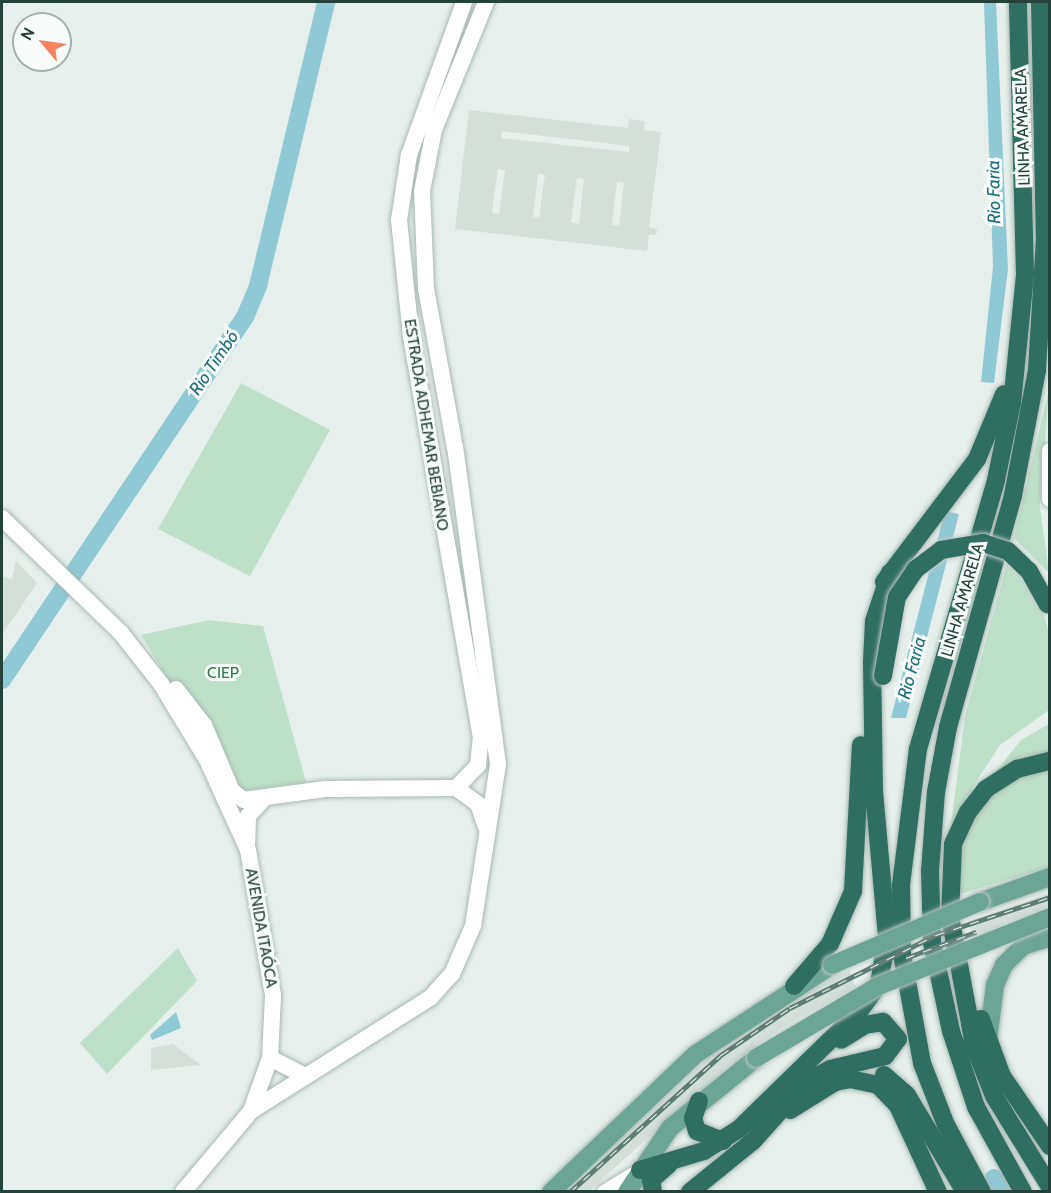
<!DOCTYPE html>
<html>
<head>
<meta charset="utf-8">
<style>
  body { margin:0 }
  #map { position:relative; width:1051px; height:1193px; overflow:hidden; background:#e6efeb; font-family:Cabin,sans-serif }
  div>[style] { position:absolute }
  .built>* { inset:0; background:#d4dfda }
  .green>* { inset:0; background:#bfe0c8 }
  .water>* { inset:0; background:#8ec9d4 }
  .river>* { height:18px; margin:-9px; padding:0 9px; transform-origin:9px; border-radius:9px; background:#8ec9d4 }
  .roads { filter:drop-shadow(0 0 2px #a8b8b2) drop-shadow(0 0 2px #a8b8b2) }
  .tertiary>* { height:14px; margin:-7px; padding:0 7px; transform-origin:7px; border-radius:7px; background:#fff }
  .secondary>* { height:16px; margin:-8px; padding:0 8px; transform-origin:8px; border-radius:8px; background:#fff }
  .primary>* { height:18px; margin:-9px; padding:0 9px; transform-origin:9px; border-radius:9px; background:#6aa596 }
  .motorway>* { height:18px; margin:-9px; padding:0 9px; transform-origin:9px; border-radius:9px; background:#2f6f62 }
  .rail>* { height:5px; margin-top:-2.5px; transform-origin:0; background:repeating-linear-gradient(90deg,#f7fbf9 0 9px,#5f7d75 0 18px); box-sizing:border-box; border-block:2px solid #5f7d75 }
  .bridges { filter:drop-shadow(0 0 2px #c2cac8) drop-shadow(0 0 2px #c2cac8) }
  .primary-bridge>* { height:18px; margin:-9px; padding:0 9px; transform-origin:9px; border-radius:9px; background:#6aa596 }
  .motorway-bridge>* { height:18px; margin:-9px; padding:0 9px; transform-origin:9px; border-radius:9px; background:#2f6f62 }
  span { translate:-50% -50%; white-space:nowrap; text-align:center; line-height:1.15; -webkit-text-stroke:6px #f7fbf9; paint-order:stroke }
  .street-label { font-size:16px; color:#24423a }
  .park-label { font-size:16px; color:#2d7a4b }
  .water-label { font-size:18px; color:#1c6f80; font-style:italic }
  .frame { position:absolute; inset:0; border:3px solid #24423a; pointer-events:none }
  .north { position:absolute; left:12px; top:12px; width:60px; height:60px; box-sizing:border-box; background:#f7fbf9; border:2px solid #a3b1ad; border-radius:50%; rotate:299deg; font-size:16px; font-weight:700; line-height:24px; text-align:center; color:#24423a }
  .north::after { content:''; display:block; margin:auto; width:21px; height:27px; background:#f4845f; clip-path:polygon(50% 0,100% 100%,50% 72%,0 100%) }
</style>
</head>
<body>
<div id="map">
  <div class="built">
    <div style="clip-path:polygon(evenodd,469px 110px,628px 128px,629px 119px,645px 121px,644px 130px,661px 132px,649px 227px,657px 229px,656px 235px,649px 235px,647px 251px,455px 229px,469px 110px,502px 131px,629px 146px,629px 152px,501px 138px,502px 131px,469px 110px,498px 169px,505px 170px,499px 214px,492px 212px,498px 169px,469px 110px,538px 174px,545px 175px,539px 218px,533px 217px,538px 174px,469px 110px,577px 178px,584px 179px,579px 224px,571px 222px,577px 178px,469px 110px,617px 182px,624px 183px,619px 226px,612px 225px,617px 182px)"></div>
    <div style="clip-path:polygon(16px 561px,37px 583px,2px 635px,2px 576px,12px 579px)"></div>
    <div style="clip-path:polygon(1049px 893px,1049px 912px,973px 939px,968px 921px)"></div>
    <div style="clip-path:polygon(849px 970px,856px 988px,788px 1024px,728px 1066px,589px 1191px,563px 1192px,710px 1057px,792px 1001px)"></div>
    <div style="clip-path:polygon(173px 1044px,201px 1065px,151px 1070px,151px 1048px)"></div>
  </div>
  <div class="green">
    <div style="clip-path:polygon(241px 383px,330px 430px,250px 576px,158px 529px)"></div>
    <div style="clip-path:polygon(1049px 389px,1040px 507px,1049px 573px,1014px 538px)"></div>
    <div style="clip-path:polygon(1009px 557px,1042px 605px,1049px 635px,1049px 710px,1000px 745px,974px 785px,949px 840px,965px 716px)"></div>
    <div style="clip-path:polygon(209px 620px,263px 626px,306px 782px,235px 792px,141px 635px)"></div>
    <div style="clip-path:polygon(1049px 724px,1049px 756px,992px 777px,1021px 740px)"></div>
    <div style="clip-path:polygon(1049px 767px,1049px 867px,957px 895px,956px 871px,968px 822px,1003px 783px)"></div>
    <div style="clip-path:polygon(178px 948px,197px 981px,107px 1074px,80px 1043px)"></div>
  </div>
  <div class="water">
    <div style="clip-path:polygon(984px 2px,996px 2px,1008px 269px,994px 383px,981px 382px,993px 267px)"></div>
    <div style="clip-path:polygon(945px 511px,959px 514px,906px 718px,891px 718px)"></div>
    <div style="clip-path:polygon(176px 1012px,181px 1028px,152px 1040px,150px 1035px)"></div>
  </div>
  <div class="river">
    <div style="left:2px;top:680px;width:437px;rotate:-56.2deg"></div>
    <div style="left:245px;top:317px;width:34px;rotate:-67deg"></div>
    <div style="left:258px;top:286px;width:292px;rotate:-76.5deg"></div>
    <div style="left:994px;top:1178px;width:16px;rotate:60deg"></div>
  </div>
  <div class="roads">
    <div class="tertiary">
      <div style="left:604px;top:1192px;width:42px;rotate:-31.4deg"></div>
    </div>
    <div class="secondary">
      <div style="left:1050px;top:451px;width:48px;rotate:90deg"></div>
      <div style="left:2px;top:518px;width:165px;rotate:44deg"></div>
      <div style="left:121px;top:633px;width:65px;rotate:51.9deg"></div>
      <div style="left:161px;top:684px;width:89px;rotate:58.8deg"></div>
      <div style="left:207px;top:760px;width:99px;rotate:65.5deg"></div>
      <div style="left:248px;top:850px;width:147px;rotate:80.2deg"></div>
      <div style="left:273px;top:995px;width:63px;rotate:92.7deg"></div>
      <div style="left:270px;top:1058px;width:56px;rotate:109.7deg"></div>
      <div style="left:176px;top:689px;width:46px;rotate:52.1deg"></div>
      <div style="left:204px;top:725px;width:72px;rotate:67deg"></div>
      <div style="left:232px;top:791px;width:15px;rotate:37deg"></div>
      <div style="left:244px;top:800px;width:82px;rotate:-7.7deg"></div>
      <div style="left:325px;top:789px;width:131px;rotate:-0.4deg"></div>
      <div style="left:456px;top:788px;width:27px;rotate:36deg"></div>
      <div style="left:478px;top:804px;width:24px;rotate:71deg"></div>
      <div style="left:456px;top:788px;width:32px;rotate:-46deg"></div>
      <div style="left:478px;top:765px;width:27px;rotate:-84deg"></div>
      <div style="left:481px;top:738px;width:408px;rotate:-99.9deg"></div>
      <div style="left:411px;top:336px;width:117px;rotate:-95.9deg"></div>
      <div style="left:399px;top:220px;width:66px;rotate:-81.3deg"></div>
      <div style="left:409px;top:155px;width:163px;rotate:-70.2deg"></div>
      <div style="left:247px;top:847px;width:31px;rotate:-88deg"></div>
      <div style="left:248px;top:816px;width:22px;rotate:-47deg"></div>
      <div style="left:270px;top:1058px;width:37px;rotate:27deg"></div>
      <div style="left:183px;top:1192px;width:106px;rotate:-50deg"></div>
      <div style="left:251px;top:1111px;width:213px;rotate:-32.3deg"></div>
      <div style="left:431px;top:997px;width:31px;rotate:-48deg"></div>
      <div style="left:452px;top:974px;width:52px;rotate:-66.4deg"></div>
      <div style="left:473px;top:926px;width:164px;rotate:-81.2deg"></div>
      <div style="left:498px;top:764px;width:319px;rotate:-97.7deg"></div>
      <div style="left:455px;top:448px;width:162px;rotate:-100.3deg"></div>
      <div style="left:426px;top:289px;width:98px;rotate:-92.3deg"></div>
      <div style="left:422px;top:191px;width:62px;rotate:-78.9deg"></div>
      <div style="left:434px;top:130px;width:138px;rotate:-67.9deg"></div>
    </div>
    <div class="primary">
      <div style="left:980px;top:902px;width:74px;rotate:-19.7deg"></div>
      <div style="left:988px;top:1041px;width:56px;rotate:-82.9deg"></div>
      <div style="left:995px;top:985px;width:22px;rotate:-66deg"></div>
      <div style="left:1004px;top:965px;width:27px;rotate:-45deg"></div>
      <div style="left:1023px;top:946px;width:28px;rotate:-18deg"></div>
      <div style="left:551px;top:1192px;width:200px;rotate:-43.6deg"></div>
      <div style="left:696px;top:1054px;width:163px;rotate:-33.2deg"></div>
      <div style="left:627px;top:1192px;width:77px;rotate:-56.1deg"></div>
      <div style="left:670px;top:1128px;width:111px;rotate:-39.1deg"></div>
    </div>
    <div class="motorway">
      <div style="left:884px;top:582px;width:154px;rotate:-52.9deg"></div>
      <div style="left:977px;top:459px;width:70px;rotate:-67.4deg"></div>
      <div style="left:794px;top:986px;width:55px;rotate:-49.4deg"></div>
      <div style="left:830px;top:944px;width:58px;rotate:-66.5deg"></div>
      <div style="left:853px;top:891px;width:146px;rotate:-86.9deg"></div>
      <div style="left:981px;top:1019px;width:61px;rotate:69.8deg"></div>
      <div style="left:1002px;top:1076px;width:85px;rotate:55.6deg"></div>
      <div style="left:972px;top:1041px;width:59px;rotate:68.2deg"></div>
      <div style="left:994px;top:1096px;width:107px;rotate:58.4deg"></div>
      <div style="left:975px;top:1050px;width:135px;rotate:-100.6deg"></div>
      <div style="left:950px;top:917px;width:73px;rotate:-87.6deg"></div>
      <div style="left:953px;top:844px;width:35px;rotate:-65deg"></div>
      <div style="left:968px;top:812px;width:29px;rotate:-52deg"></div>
      <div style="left:986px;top:789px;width:37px;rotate:-33deg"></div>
      <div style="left:1017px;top:769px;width:34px;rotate:-14deg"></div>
      <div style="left:884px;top:1075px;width:30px;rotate:41deg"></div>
      <div style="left:907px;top:1095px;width:113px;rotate:59.1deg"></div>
      <div style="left:699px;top:1101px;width:18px;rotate:109deg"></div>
      <div style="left:693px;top:1118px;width:14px;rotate:73deg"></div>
      <div style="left:697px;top:1131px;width:28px;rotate:21deg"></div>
      <div style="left:790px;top:1110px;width:53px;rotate:-31.9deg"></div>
      <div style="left:835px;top:1082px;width:15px;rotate:-11deg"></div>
      <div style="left:850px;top:1079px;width:29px;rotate:12deg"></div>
      <div style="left:878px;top:1085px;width:29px;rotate:46deg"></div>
      <div style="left:898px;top:1106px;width:95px;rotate:65.1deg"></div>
      <div style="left:640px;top:1170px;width:67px;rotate:-16.5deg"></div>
      <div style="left:704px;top:1151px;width:41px;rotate:-32.2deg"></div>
      <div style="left:739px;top:1129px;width:166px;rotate:-44.3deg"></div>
      <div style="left:858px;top:1013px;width:36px;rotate:-54deg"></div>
      <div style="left:879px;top:984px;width:48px;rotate:-80.3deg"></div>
      <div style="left:887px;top:937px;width:148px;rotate:-95.1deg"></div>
      <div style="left:874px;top:790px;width:128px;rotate:-90.9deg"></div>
      <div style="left:872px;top:662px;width:41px;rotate:-87.2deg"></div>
      <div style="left:874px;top:621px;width:51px;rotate:-71.6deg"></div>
      <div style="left:653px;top:1192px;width:12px;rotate:-99deg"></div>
      <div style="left:651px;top:1180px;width:23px;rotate:-41deg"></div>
      <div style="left:690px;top:1192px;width:81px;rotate:-39deg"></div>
      <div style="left:753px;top:1141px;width:79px;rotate:-48.1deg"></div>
      <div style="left:806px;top:1082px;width:27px;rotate:-28deg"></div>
      <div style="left:830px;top:1069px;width:57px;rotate:-13.3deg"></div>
      <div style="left:885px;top:1056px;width:21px;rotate:-53deg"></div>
      <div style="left:898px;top:1039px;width:23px;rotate:-131deg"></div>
      <div style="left:883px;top:1022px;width:18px;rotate:171deg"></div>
      <div style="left:865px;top:1025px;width:28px;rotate:148deg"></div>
      <div style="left:982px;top:1192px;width:76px;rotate:-118.2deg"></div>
      <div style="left:946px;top:1125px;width:66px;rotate:-111.2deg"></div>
      <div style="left:922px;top:1063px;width:111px;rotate:-100.4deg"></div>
      <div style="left:902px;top:954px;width:69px;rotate:-90.8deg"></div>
      <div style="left:901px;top:885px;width:137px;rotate:-82.9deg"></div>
      <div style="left:918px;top:749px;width:280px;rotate:-73.8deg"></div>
      <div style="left:996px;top:480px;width:79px;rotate:-78.3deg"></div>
      <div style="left:1012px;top:403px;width:130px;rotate:-84.2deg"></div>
      <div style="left:1025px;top:274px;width:272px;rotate:-91.5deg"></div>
      <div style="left:1023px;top:1192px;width:97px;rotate:-118.9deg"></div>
      <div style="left:976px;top:1107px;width:80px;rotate:-108.2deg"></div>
      <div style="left:951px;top:1031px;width:91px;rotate:-102.1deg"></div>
      <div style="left:932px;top:942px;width:71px;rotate:-91.6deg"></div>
      <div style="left:930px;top:871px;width:79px;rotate:-85.7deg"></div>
      <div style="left:936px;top:792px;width:66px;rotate:-79.5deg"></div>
      <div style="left:948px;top:727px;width:241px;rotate:-74.3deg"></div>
      <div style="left:1013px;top:495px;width:127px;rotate:-79.1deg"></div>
      <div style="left:1037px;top:370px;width:129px;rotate:-86.5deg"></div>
      <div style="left:1045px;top:241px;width:239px;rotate:-91.2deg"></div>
    </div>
  </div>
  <div class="rail">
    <div style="left:906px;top:958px;width:75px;rotate:-20.4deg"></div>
    <div style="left:570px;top:1192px;width:204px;rotate:-42.2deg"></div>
    <div style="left:721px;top:1055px;width:83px;rotate:-34.3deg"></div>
    <div style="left:790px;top:1008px;width:163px;rotate:-26.6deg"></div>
    <div style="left:936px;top:935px;width:120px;rotate:-18.4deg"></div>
  </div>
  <div class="bridges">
    <div class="primary-bridge">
      <div style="left:832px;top:965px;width:161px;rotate:-23.1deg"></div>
      <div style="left:756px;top:1058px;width:139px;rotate:-30.6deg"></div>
      <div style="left:876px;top:987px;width:188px;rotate:-21.9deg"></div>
    </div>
    <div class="motorway-bridge">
      <div style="left:883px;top:676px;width:80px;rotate:-80deg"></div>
      <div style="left:897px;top:597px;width:34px;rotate:-56deg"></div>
      <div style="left:916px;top:569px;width:31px;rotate:-37deg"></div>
      <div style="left:941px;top:550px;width:43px;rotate:-9.5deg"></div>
      <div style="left:983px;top:543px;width:26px;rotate:18deg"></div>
      <div style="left:1008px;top:551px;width:29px;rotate:44deg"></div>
      <div style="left:1029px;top:571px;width:38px;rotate:61deg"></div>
    </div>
  </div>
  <div class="street-label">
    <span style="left:1023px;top:127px;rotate:-92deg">LINHA AMARELA</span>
    <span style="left:426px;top:425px;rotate:81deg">ESTRADA ADHEMAR BEBIANO</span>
    <span style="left:963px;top:600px;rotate:-74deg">LINHA AMARELA</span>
    <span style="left:261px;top:928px;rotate:80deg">AVENIDA ITAÓCA</span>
  </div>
  <div class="park-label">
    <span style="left:223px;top:673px">CIEP</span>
  </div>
  <div class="water-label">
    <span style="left:994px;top:192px;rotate:-91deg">Rio Faria</span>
    <span style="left:214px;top:363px;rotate:-56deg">Rio Timbó</span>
    <span style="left:912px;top:668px;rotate:-75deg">Rio Faria</span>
  </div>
  <div class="frame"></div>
  <div class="north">N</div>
</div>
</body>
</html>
